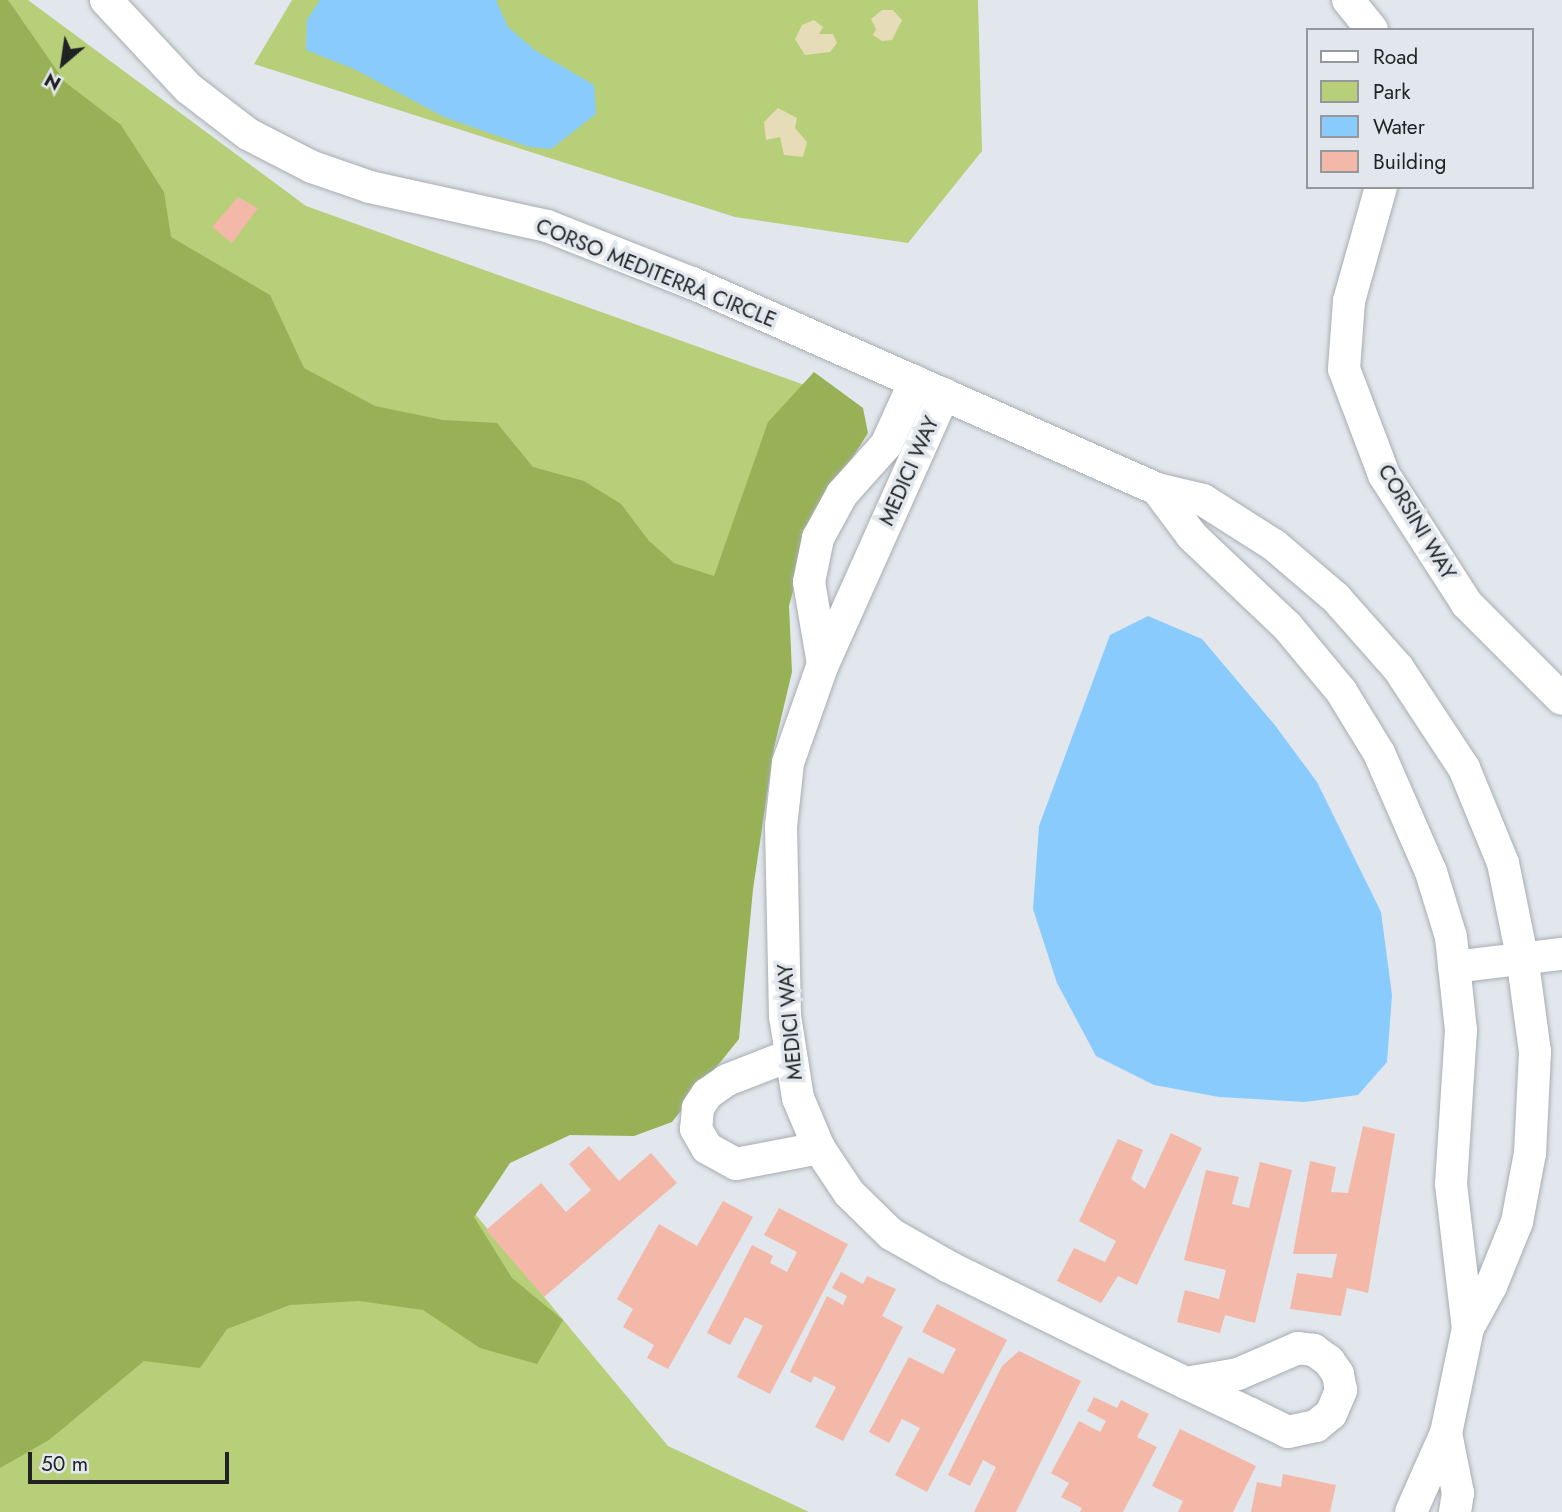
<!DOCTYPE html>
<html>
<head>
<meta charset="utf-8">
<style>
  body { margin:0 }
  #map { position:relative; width:1562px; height:1512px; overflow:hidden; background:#e1e7ec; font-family:Jost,sans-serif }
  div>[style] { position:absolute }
  .green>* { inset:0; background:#b6cf78 }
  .forest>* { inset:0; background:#98b156 }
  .sand>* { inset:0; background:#e6ddb8 }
  .water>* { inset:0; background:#8acbfd }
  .building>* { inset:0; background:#f3b8a8 }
  .roads { filter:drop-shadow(0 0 2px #a7adb2) drop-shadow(0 0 2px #a7adb2) }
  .minor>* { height:32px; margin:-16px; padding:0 16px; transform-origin:16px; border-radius:16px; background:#fff }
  span { translate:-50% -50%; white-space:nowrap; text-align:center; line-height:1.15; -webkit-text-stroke:7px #e1e7ec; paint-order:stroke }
  .street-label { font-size:21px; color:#202224 }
  .legend { position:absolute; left:1306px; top:28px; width:228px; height:161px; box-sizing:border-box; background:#e1e7ec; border:2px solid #94989c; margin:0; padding:9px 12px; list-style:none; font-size:21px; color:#202224 }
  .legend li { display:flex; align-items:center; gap:14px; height:35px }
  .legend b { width:35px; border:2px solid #94989c }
  .north { position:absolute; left:28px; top:28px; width:70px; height:70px; -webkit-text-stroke:5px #e1e7ec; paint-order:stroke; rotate:209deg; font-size:19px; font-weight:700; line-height:28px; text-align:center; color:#202224 }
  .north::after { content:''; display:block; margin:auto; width:24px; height:32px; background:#202224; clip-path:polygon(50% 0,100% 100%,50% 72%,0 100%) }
  .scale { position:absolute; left:28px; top:1452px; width:201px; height:32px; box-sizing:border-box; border:4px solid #202224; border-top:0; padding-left:9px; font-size:21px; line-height:24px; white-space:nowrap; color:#202224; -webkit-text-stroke:5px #e1e7ec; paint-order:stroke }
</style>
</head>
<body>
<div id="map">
  <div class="green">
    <div style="clip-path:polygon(0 0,28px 0,306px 206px,824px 392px,417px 1144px,668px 1446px,809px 1512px,0 1512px)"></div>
    <div style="clip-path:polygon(292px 0,978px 0,982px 151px,908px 243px,735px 217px,254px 64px)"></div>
  </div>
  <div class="forest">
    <div style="clip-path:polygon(0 0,8px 0,65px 82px,121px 125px,164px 192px,171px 237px,270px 295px,304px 368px,375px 406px,443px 420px,497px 423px,533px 467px,584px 481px,621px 504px,649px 541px,674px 563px,714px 576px,768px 422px,814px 372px,863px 408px,868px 433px,811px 524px,789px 606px,792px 672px,774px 748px,753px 889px,739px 1039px,672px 1122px,634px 1136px,570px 1135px,510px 1163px,474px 1217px,512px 1278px,563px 1320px,537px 1364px,480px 1348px,423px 1310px,359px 1301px,290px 1305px,227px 1329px,200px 1368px,144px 1361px,49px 1440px,0 1468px)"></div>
  </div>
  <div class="sand">
    <div style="clip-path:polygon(882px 10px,893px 10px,902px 20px,892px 40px,882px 41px,873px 35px,876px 29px,871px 19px)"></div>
    <div style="clip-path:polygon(814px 20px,823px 27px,819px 34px,833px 34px,837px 43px,830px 52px,805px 55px,795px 39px,802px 25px)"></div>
    <div style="clip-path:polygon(778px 108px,797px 118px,795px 128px,807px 142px,803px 157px,784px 155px,780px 137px,766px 140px,764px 122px)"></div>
  </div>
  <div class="water">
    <div style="clip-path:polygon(320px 0,496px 0,508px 27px,536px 51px,594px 85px,596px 114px,551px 149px,529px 147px,444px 117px,354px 69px,306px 50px,307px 20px)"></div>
    <div style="clip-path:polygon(1148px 616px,1202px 639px,1274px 724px,1317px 782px,1381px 912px,1392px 995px,1387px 1062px,1358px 1095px,1305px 1102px,1219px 1097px,1154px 1085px,1096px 1056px,1057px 983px,1033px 909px,1039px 826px,1110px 635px)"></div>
  </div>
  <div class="building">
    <div style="clip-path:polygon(238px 197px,258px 208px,232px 243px,212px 227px)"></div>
    <div style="clip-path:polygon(1363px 1126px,1395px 1134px,1368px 1293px,1347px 1288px,1341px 1316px,1290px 1309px,1297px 1273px,1332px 1278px,1337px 1254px,1293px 1254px,1310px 1161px,1336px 1167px,1331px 1192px,1348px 1193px)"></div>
    <div style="clip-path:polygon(1171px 1133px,1202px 1148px,1137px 1285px,1118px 1276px,1101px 1303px,1057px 1281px,1074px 1248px,1105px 1262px,1116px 1241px,1079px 1221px,1118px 1139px,1143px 1150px,1131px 1179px,1145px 1189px)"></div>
    <div style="clip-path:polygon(589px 1146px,619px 1181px,651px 1153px,677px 1183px,544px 1297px,486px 1230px,541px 1183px,566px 1212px,591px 1190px,569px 1164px)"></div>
    <div style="clip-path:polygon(1260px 1162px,1292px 1170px,1255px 1323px,1225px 1315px,1220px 1333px,1177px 1322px,1185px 1290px,1219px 1299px,1226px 1270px,1184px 1260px,1206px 1170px,1239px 1177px,1232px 1204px,1249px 1208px)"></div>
    <div style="clip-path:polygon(723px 1201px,753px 1217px,668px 1369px,647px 1358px,654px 1345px,623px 1327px,633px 1309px,617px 1299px,659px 1224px,697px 1246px)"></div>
    <div style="clip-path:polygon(779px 1208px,848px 1244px,770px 1394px,737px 1377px,763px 1326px,745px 1317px,730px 1345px,707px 1333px,752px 1245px,773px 1256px,770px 1263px,787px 1272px,797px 1252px,764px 1235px)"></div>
    <div style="clip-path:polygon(841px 1272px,863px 1284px,867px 1276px,896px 1289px,882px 1316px,903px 1327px,843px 1441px,815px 1427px,836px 1387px,814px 1376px,811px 1383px,790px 1372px,827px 1296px,843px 1305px,847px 1296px,832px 1288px)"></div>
    <div style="clip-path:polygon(937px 1304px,1007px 1340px,927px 1492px,895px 1475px,920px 1428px,902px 1419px,889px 1443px,869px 1432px,909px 1357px,943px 1374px,956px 1349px,922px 1332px)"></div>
    <div style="clip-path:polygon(1019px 1351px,1081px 1381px,1016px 1512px,974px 1512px,996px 1467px,983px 1460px,970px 1486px,948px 1475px,1002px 1366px)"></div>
    <div style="clip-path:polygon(1094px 1397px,1117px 1408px,1121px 1400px,1149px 1414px,1137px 1437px,1157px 1447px,1123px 1512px,1080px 1512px,1082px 1508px,1061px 1497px,1069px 1483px,1051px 1473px,1079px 1421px,1100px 1432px,1106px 1421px,1087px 1411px)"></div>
    <div style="clip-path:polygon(1180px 1429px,1256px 1466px,1233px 1512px,1178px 1512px,1183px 1501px,1152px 1486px)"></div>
    <div style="clip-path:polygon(1283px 1474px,1336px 1485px,1330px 1512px,1251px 1512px,1257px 1482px,1281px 1487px)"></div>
  </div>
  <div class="roads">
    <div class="minor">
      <div style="left:106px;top:0;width:120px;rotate:47deg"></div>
      <div style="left:188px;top:88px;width:76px;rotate:37.5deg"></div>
      <div style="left:248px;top:134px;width:72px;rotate:27.3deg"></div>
      <div style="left:312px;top:167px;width:61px;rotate:19deg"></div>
      <div style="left:370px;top:187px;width:181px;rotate:12.4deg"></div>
      <div style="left:547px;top:226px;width:156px;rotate:21.5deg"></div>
      <div style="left:692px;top:283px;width:509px;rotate:23.89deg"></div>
      <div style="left:1157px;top:489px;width:47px;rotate:13.4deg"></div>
      <div style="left:1203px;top:500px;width:84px;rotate:32.4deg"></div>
      <div style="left:1274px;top:545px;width:82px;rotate:40.5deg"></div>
      <div style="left:1336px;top:598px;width:94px;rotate:48.5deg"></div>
      <div style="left:1398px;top:668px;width:120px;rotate:56.6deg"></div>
      <div style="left:1464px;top:768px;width:103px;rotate:67.7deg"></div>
      <div style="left:1503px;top:863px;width:95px;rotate:78.5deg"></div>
      <div style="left:1522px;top:956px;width:97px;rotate:82.3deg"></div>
      <div style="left:1535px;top:1052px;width:101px;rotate:92.8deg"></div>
      <div style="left:1530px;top:1153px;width:70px;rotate:100.7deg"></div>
      <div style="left:1517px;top:1222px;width:69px;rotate:112.1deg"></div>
      <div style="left:1491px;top:1286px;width:48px;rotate:118.7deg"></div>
      <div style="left:1348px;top:0;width:38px;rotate:51deg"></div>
      <div style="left:1381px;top:187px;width:118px;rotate:105.7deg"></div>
      <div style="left:1349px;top:301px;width:68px;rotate:94.2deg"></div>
      <div style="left:1344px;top:369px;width:113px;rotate:69.3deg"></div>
      <div style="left:1384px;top:475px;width:153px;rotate:57.2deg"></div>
      <div style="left:1467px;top:604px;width:134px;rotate:45deg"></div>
      <div style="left:944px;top:394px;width:296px;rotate:114.1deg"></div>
      <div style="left:823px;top:664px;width:105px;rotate:109.5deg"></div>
      <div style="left:788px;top:763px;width:63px;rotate:96.3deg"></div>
      <div style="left:781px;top:826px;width:190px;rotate:88.8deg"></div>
      <div style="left:785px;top:1016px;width:83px;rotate:81deg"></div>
      <div style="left:798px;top:1098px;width:54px;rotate:67.2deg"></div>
      <div style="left:819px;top:1148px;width:54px;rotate:56.3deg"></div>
      <div style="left:849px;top:1193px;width:59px;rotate:44.3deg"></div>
      <div style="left:891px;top:1234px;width:67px;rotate:29.6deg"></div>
      <div style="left:949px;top:1267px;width:199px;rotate:26.2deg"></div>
      <div style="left:1128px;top:1355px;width:64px;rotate:25.8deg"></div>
      <div style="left:1186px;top:1383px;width:70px;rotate:25.5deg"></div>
      <div style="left:1249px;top:1413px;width:43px;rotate:26deg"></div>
      <div style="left:1288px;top:1432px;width:29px;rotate:-12deg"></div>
      <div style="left:1316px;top:1426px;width:19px;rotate:-39deg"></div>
      <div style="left:1331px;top:1414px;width:26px;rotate:-67deg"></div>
      <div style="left:1341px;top:1390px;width:16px;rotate:-101deg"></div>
      <div style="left:1338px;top:1374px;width:16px;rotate:-125deg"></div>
      <div style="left:1329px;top:1361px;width:19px;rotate:-144deg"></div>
      <div style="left:1314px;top:1350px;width:16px;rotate:-173deg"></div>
      <div style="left:1298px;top:1348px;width:65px;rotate:156.6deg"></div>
      <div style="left:1238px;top:1374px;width:53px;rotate:170.2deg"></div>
      <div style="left:1157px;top:489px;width:59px;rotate:53.3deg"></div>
      <div style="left:1192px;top:536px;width:131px;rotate:43.5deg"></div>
      <div style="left:1287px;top:626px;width:85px;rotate:50.3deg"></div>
      <div style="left:1341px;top:691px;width:73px;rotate:58.5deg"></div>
      <div style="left:1379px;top:753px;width:130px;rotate:66.4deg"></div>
      <div style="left:1431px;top:872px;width:68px;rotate:72.9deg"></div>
      <div style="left:1451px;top:937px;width:94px;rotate:83.9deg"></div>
      <div style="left:1461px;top:1030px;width:154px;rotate:93.7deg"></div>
      <div style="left:1451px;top:1184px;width:145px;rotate:83.3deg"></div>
      <div style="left:1468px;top:1328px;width:107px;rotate:101.8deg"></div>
      <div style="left:1446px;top:1433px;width:86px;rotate:113.9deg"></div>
      <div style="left:823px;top:664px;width:83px;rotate:-99.7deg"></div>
      <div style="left:809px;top:582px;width:45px;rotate:-78.4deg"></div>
      <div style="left:818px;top:538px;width:50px;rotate:-61.4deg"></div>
      <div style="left:842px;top:494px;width:66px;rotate:-48.1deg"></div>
      <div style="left:886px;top:445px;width:70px;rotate:-65.6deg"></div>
      <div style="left:1454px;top:967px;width:109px;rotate:-6.9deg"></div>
      <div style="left:791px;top:1055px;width:69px;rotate:158.7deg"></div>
      <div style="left:727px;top:1080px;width:24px;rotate:145deg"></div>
      <div style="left:707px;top:1094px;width:17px;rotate:123deg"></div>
      <div style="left:698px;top:1108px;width:21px;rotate:95deg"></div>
      <div style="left:696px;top:1129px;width:22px;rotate:60deg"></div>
      <div style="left:707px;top:1148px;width:33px;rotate:29deg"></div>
      <div style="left:736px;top:1164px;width:85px;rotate:-10.9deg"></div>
      <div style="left:1446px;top:1433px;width:61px;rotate:78.7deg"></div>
      <div style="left:1458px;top:1493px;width:19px;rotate:99deg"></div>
    </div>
  </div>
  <div class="street-label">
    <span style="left:656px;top:273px;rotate:22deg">CORSO MEDITERRA CIRCLE</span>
    <span style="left:909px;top:471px;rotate:-66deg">MEDICI WAY</span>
    <span style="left:1417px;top:522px;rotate:59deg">CORSINI WAY</span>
    <span style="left:790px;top:1022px;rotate:-95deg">MEDICI WAY</span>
  </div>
  <ul class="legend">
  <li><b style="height:9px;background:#fff"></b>Road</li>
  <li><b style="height:19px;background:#b6cf78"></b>Park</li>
  <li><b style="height:19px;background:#8acbfd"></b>Water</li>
  <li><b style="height:19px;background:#f3b8a8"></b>Building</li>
  </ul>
  <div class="north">N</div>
  <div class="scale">50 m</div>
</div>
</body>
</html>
